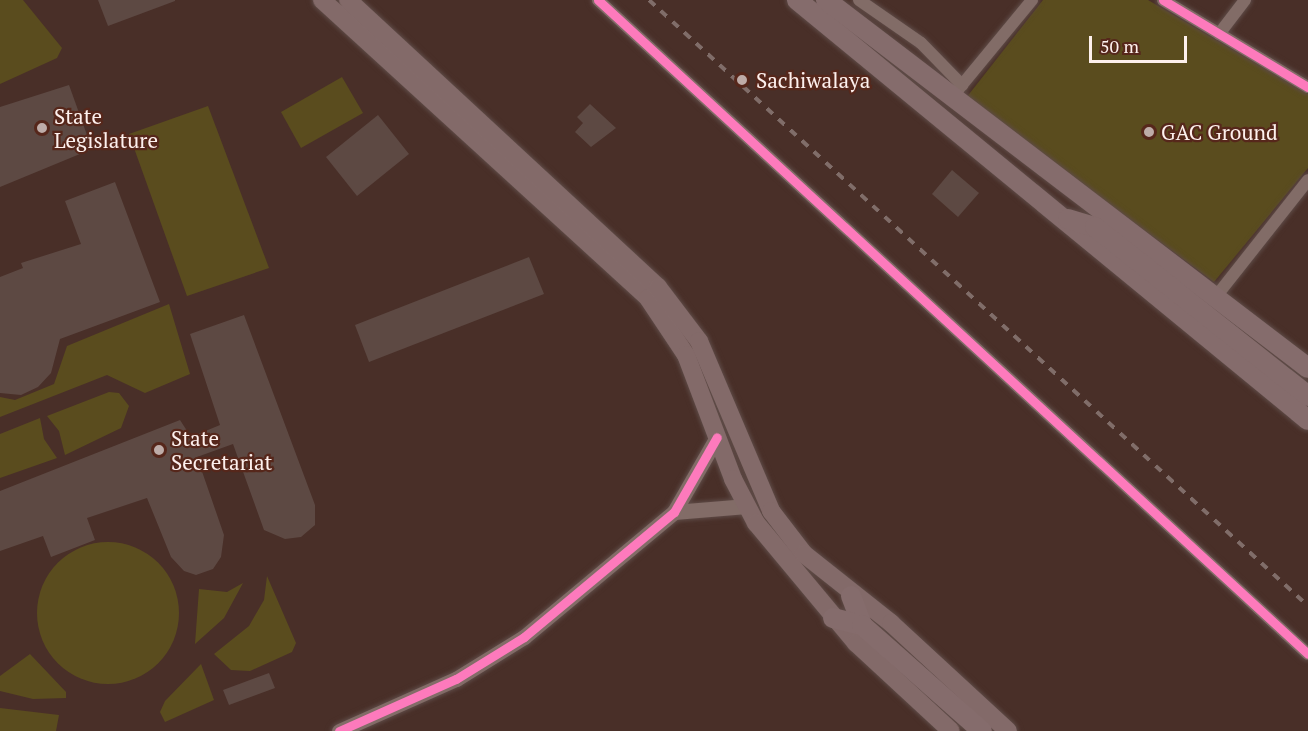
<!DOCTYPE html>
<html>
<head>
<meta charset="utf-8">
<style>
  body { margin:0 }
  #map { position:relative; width:1308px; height:731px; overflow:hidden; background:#492f28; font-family:"PT Serif",serif }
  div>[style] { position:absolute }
  .green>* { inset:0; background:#5a4c1e }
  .round { border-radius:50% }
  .building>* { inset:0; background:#5d4943 }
  .roads { filter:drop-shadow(0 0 2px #5e4b47) drop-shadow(0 0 2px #5e4b47) }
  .minor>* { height:12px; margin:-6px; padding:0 6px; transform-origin:6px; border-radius:6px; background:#826c67 }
  .tertiary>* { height:15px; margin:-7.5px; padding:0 7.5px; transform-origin:7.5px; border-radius:7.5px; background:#826c67 }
  .primary>* { height:18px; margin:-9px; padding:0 9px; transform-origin:9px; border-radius:9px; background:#836a69 }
  .trunk>* { height:20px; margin:-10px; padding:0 10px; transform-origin:10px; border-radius:10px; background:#856c6c }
  .rail>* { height:4px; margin-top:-2px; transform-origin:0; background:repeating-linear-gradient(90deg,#806d69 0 8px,transparent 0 16px) }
  .cycleway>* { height:9px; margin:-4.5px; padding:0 4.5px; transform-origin:4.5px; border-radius:4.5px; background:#fd7abc }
  .dots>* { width:16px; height:16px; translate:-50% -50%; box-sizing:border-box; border:3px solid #56271b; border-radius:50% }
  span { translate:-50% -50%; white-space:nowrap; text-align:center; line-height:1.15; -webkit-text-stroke:4.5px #56271b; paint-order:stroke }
  .poi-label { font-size:21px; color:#fdf0ed }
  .left { translate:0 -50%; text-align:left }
  .scale { position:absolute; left:1089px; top:36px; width:98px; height:27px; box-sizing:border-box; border:3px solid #fdf0ed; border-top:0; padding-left:8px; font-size:18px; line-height:21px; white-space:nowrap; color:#fdf0ed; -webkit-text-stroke:4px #56271b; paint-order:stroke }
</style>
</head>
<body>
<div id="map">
  <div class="green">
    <div style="clip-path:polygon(0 0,23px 0,62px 48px,57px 58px,0 84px)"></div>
    <div style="clip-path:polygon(1043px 0,1148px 0,1308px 94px,1308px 168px,1214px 282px,966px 98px)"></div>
    <div style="clip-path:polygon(342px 77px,363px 113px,301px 148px,281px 112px)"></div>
    <div style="clip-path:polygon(208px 106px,269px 268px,187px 296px,129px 134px)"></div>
    <div style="clip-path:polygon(169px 304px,190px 374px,145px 393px,107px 375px,0 417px,0 397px,15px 400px,54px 384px,67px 346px)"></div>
    <div style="clip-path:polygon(109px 392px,119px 393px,129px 406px,121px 428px,65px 455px,59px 431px,47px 416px)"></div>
    <div style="clip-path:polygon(40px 418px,44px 439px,57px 458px,0 478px,0 434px)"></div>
    <div class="round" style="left:37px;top:542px;width:142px;height:142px"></div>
    <div style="clip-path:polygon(267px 576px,296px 643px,292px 652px,250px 671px,231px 670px,214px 654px,249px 626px,264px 600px)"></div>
    <div style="clip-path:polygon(243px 583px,224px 618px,195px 644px,199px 589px,227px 592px)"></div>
    <div style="clip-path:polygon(30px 654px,66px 692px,66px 698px,33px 699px,0 691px,0 676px)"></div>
    <div style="clip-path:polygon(201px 664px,214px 700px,165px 722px,160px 712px,165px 701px)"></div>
    <div style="clip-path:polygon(0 708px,59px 715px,56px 731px,0 731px)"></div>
  </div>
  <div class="building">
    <div style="clip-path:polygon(98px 0,175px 0,175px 1px,108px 26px)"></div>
    <div style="clip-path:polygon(69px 85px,92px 149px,0 187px,0 107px)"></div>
    <div style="clip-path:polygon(590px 104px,616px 128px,591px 147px,575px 132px,583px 123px,577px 117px)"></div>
    <div style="clip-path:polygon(378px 115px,409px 154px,357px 196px,326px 157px)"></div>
    <div style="clip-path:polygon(952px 170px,979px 193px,958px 217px,932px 194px)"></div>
    <div style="clip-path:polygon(115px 182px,160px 302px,60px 339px,51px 373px,38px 387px,21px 395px,0 393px,0 277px,23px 268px,21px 263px,81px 244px,65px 201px)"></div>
    <div style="clip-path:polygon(529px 257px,544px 294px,369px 362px,355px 325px)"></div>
    <div style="clip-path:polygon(244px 315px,315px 505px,315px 525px,301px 537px,285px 539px,264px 530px,233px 444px,197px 457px,224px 535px,221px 557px,213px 569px,196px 575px,184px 571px,171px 557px,147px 498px,87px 518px,95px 540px,51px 557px,43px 536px,0 551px,0 491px,180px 420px,191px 437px,220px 425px,190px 334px)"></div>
    <div style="clip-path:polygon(269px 673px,275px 688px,229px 705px,223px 690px)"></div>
  </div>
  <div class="roads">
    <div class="minor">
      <div style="left:598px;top:0;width:965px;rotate:42.65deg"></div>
      <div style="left:859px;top:0;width:75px;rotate:34.7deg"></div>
      <div style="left:921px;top:43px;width:59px;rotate:45.7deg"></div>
      <div style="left:1163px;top:0;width:169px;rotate:31deg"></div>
      <div style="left:1219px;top:34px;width:43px;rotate:-52.6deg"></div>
      <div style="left:957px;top:91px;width:118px;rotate:-50.5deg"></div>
      <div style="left:1218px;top:294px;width:145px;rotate:-51.7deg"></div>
    </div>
    <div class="tertiary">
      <div style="left:674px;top:512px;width:73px;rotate:-4.7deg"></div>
      <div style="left:339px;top:731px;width:128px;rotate:-24deg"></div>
      <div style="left:456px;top:679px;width:80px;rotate:-31.7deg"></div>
      <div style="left:524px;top:637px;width:195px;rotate:-39.8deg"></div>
      <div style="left:674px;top:512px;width:86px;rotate:-60.2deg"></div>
    </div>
    <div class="primary">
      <div style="left:322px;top:0;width:442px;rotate:42.4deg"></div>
      <div style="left:648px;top:298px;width:69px;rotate:56.3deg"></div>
      <div style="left:686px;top:355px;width:133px;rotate:69.2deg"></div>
      <div style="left:733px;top:479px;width:50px;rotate:62.4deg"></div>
      <div style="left:756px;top:523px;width:156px;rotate:50.2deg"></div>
      <div style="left:856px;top:643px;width:129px;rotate:42.8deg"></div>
      <div style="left:348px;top:0;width:422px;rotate:42.8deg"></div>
      <div style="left:658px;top:287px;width:68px;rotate:52.8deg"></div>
      <div style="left:699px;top:341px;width:185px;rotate:67deg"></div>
      <div style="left:771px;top:511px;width:54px;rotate:52.5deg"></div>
      <div style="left:804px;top:554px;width:111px;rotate:38.4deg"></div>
      <div style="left:891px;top:623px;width:159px;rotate:42.7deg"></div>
    </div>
    <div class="trunk">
      <div style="left:797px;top:0;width:661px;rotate:39.42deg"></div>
      <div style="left:826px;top:0;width:606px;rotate:37.36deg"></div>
      <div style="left:1068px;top:219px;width:28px;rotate:17deg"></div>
      <div style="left:1095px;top:227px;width:272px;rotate:38.4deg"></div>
      <div style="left:851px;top:596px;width:31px;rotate:69deg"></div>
      <div style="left:833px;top:618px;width:30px;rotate:14deg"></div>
      <div style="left:862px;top:625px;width:160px;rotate:41.5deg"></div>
    </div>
  </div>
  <div class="rail">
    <div style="left:649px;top:0;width:895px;rotate:42.6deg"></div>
  </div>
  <div class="cycleway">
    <div style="left:598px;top:0;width:965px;rotate:42.65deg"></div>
    <div style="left:1163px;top:0;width:169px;rotate:31deg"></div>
    <div style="left:339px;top:731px;width:128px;rotate:-24deg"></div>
    <div style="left:456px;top:679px;width:80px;rotate:-31.7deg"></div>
    <div style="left:524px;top:637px;width:195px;rotate:-39.8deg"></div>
    <div style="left:674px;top:512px;width:86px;rotate:-60.2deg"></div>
  </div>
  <div class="dots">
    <div style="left:742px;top:80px;background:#beaca8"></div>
    <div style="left:42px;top:128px;background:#beaca8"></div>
    <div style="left:1149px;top:132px;background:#beaca8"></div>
    <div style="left:159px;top:450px;background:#beaca8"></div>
  </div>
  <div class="poi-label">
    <span class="left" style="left:756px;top:80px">Sachiwalaya</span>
    <span class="left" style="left:54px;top:128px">State<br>Legislature</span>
    <span class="left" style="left:1161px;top:132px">GAC Ground</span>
    <span class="left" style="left:171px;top:450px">State<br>Secretariat</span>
  </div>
  <div class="scale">50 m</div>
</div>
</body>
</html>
